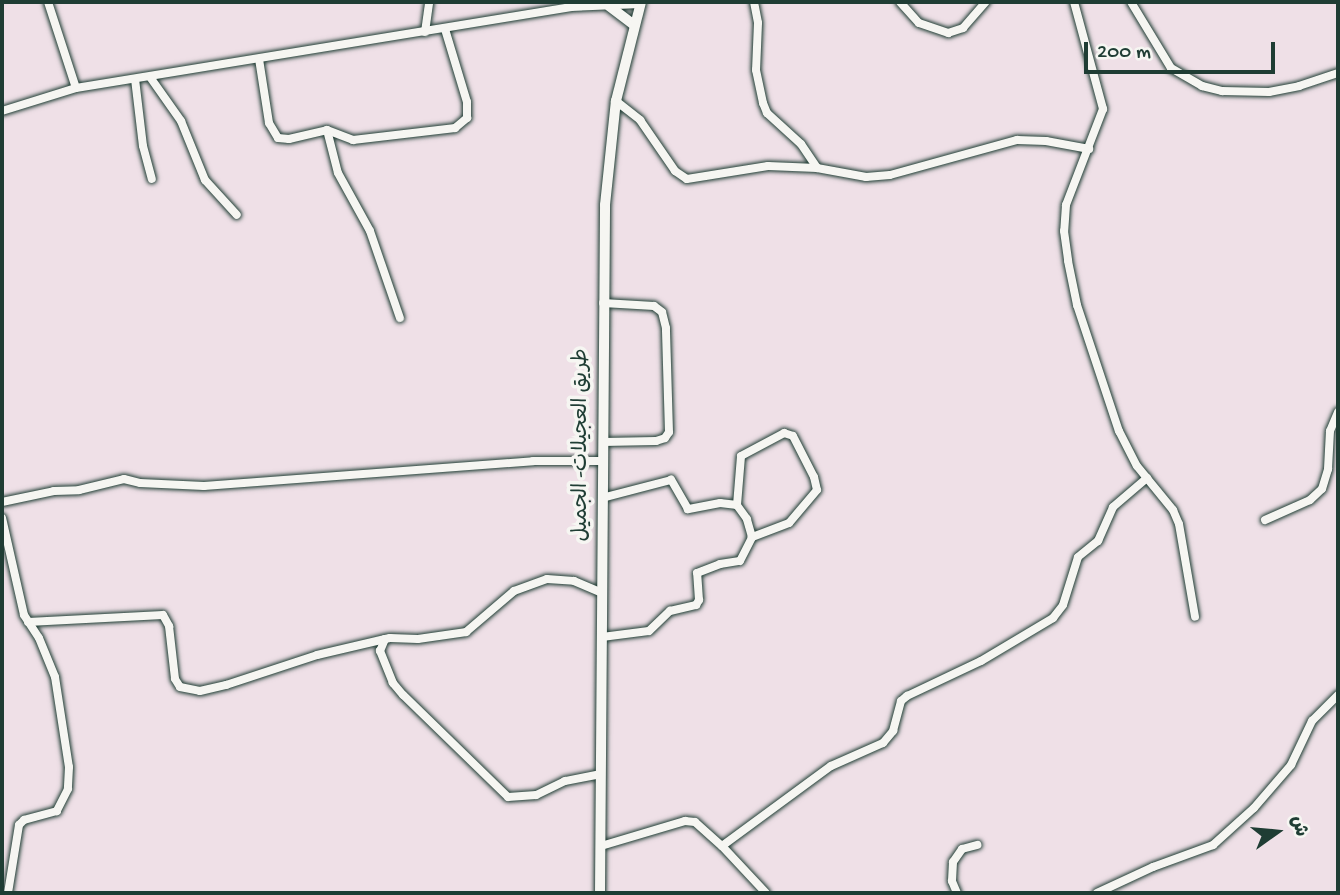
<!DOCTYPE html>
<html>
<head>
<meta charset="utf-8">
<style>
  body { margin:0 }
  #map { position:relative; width:1340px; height:895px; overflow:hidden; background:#efe0e7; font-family:"Gochi Hand","Playpen Sans Arabic",sans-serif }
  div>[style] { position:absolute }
  .roads { filter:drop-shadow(0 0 2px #1f3d34) drop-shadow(0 0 2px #1f3d34) }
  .minor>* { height:8px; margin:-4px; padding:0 4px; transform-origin:4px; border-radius:4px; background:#f6f6f2 }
  .major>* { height:10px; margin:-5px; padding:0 5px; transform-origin:5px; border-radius:5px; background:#f6f6f2 }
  span { translate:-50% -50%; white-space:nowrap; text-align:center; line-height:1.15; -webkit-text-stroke:7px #f6f6f2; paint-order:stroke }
  .street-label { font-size:21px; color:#1f3d34 }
  .frame { position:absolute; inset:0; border:4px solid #1f3d34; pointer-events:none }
  .north { position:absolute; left:1242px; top:797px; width:70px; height:70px; -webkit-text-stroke:5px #f6f6f2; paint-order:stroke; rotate:75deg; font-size:19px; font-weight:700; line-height:28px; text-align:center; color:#1f3d34 }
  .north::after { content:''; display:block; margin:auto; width:24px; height:32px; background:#1f3d34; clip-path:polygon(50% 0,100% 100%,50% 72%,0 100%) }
  .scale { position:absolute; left:1084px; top:42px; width:191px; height:32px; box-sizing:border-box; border:4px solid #1f3d34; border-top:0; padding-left:9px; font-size:21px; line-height:24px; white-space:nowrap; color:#1f3d34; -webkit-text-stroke:5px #f6f6f2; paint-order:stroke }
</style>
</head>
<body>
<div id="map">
  <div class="roads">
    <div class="minor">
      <div style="left:48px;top:2px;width:90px;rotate:72deg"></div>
      <div style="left:754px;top:2px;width:21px;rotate:79deg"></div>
      <div style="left:758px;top:23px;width:47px;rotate:92.4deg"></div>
      <div style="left:756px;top:70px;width:34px;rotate:78deg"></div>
      <div style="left:763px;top:103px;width:11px;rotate:68deg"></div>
      <div style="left:767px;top:113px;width:46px;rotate:42.4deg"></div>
      <div style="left:801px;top:144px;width:29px;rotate:56deg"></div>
      <div style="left:900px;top:2px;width:28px;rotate:48deg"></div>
      <div style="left:919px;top:23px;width:31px;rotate:19deg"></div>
      <div style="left:948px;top:33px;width:16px;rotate:-18deg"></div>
      <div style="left:963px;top:28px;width:35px;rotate:-49deg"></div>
      <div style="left:1074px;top:2px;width:111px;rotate:74.8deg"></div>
      <div style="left:1103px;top:109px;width:103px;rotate:111.1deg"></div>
      <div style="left:1066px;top:205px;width:26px;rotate:94deg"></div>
      <div style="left:1064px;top:231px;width:30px;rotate:82deg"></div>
      <div style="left:1068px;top:261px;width:45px;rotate:78.4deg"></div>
      <div style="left:1077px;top:305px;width:133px;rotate:71.6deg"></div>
      <div style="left:1119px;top:431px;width:39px;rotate:63deg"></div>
      <div style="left:1137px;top:466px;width:57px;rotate:50.7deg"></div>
      <div style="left:1173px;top:510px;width:15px;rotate:67deg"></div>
      <div style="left:1179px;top:524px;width:94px;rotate:80.2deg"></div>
      <div style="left:1131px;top:2px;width:77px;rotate:58.8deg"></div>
      <div style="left:1171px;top:68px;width:36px;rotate:30deg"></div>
      <div style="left:1202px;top:86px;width:21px;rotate:14deg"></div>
      <div style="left:1222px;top:91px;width:47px;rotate:1.2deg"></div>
      <div style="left:1269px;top:92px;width:31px;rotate:-11deg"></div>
      <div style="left:1299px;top:86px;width:41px;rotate:-18.4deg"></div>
      <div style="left:425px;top:32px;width:30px;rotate:-82deg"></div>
      <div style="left:259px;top:59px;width:65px;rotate:81.1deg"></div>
      <div style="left:269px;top:123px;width:17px;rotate:59deg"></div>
      <div style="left:278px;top:138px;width:11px;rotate:5deg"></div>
      <div style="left:289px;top:139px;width:39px;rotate:-13deg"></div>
      <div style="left:327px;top:130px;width:28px;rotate:21deg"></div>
      <div style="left:353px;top:140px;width:103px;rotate:-6.7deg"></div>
      <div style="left:455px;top:128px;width:16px;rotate:-40deg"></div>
      <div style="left:467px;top:118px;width:16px;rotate:-90deg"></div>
      <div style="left:467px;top:102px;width:76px;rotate:-106.8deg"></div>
      <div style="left:150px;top:77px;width:54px;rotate:54.8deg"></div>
      <div style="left:181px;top:121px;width:64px;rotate:67.9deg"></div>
      <div style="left:205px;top:180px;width:47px;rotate:47.6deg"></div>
      <div style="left:135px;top:79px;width:67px;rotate:83.2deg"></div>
      <div style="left:143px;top:146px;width:34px;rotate:75deg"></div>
      <div style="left:616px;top:101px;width:31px;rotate:38deg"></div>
      <div style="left:640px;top:120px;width:62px;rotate:55.5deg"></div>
      <div style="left:675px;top:171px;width:14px;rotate:34deg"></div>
      <div style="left:687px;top:179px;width:82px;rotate:-9.1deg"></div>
      <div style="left:768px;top:166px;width:49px;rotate:2.3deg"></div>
      <div style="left:817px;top:168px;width:50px;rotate:10.4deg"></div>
      <div style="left:866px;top:177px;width:24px;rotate:-5deg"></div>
      <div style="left:890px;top:175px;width:132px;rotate:-15.4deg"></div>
      <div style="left:1017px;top:140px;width:29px;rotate:2deg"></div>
      <div style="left:1046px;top:141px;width:44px;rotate:10.5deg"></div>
      <div style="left:2px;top:111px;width:77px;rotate:-17.3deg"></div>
      <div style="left:76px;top:88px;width:502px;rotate:-9.29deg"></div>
      <div style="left:571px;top:7px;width:69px;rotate:-2.5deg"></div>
      <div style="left:327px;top:130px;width:44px;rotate:75.7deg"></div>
      <div style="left:338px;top:173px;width:66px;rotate:61.1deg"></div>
      <div style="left:370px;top:231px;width:92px;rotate:71deg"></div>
      <div style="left:603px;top:442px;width:53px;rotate:-1.1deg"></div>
      <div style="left:656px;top:441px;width:9px;rotate:-18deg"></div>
      <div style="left:665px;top:438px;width:7px;rotate:-56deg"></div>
      <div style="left:669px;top:432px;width:104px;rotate:-91.7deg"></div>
      <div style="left:666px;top:328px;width:16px;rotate:-104deg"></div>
      <div style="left:662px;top:312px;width:10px;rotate:-143deg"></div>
      <div style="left:654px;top:306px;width:51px;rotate:-176.6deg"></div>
      <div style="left:2px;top:502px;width:53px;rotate:-11.9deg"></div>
      <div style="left:54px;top:491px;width:25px;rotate:-2deg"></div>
      <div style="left:79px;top:490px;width:46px;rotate:-13.7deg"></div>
      <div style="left:124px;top:479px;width:16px;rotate:14deg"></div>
      <div style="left:140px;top:483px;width:64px;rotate:2.7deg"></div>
      <div style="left:204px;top:486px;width:330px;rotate:-4.3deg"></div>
      <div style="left:533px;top:461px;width:70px"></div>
      <div style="left:737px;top:505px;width:49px;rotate:-85.3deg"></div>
      <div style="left:741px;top:456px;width:49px;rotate:-28.1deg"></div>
      <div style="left:784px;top:433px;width:9px;rotate:18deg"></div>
      <div style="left:793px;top:436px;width:46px;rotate:62.9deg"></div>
      <div style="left:814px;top:477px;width:13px;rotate:77deg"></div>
      <div style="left:817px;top:490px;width:43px;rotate:130.3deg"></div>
      <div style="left:789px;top:523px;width:40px;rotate:159deg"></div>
      <div style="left:2px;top:518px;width:99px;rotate:77.2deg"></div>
      <div style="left:24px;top:615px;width:27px;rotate:57deg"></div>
      <div style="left:39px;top:638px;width:42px;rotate:67.7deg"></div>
      <div style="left:55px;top:677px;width:91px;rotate:81.2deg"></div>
      <div style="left:69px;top:767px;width:22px;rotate:93deg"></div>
      <div style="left:68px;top:789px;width:25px;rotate:117deg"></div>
      <div style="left:57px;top:811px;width:34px;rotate:165deg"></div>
      <div style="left:24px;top:820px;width:7px;rotate:135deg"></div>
      <div style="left:19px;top:825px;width:69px;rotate:99.2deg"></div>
      <div style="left:1265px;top:520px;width:49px;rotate:-24deg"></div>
      <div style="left:1310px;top:500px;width:16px;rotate:-43deg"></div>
      <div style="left:1322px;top:489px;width:21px;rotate:-73deg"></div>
      <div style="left:1328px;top:469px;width:38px;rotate:-87deg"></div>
      <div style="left:1330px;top:431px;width:21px;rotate:-67deg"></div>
      <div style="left:28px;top:622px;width:135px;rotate:-3deg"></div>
      <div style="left:163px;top:615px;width:13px;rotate:61deg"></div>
      <div style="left:169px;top:626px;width:53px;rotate:83.5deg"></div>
      <div style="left:175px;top:679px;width:9px;rotate:58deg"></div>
      <div style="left:180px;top:687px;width:20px;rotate:11deg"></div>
      <div style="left:200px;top:691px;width:27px;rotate:-13deg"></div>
      <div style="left:226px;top:685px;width:96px;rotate:-18.2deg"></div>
      <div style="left:317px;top:655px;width:70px;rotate:-13.2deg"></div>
      <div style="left:602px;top:637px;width:47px;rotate:-7.3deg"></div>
      <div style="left:649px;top:631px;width:29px;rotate:-44deg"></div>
      <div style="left:670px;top:611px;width:27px;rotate:-13deg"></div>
      <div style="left:696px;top:605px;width:6px;rotate:-59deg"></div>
      <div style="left:699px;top:600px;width:27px;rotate:-94deg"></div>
      <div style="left:697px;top:573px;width:25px;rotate:-21deg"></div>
      <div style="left:720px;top:564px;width:20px;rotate:-9deg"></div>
      <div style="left:740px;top:561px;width:27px;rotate:-63deg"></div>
      <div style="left:752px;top:537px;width:19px;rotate:-106deg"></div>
      <div style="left:747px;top:519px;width:17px;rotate:-126deg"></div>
      <div style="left:737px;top:505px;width:17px;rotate:-173deg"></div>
      <div style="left:720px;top:503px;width:33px;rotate:169deg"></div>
      <div style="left:688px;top:509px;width:34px;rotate:-120deg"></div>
      <div style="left:671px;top:480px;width:71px;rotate:165.4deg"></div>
      <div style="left:601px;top:774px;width:37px;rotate:169deg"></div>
      <div style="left:565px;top:781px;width:32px;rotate:154deg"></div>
      <div style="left:536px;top:795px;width:28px;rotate:176deg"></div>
      <div style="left:508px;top:797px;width:146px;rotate:-135.8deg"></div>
      <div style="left:403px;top:695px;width:16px;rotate:-130deg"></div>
      <div style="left:393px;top:683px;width:35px;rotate:-112deg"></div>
      <div style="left:380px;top:651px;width:13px;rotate:-67deg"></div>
      <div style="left:385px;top:639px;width:5px;rotate:-11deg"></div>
      <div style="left:390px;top:638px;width:28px;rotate:2deg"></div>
      <div style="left:418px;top:639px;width:49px;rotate:-8.3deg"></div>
      <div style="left:466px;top:632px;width:63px;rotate:-40.5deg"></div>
      <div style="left:514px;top:591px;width:35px;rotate:-20deg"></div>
      <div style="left:547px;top:579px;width:27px;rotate:4deg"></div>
      <div style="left:574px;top:581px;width:30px;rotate:23deg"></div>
      <div style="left:601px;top:846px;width:88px;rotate:-16.6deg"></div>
      <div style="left:685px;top:821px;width:10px;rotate:6deg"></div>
      <div style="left:695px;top:822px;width:36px;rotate:42deg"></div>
      <div style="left:722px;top:846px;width:64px;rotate:46.9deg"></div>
      <div style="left:722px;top:846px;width:135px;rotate:-36.3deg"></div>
      <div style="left:831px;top:766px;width:57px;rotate:-23.9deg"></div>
      <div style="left:883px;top:743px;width:16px;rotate:-50deg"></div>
      <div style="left:893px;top:731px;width:31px;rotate:-75deg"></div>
      <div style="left:901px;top:701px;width:8px;rotate:-40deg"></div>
      <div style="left:907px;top:696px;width:82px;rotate:-25.3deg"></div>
      <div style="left:981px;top:661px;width:84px;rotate:-30.8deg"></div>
      <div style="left:1053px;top:618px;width:16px;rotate:-52deg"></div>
      <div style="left:1063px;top:605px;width:50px;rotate:-72.6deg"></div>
      <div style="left:1078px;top:557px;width:26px;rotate:-39deg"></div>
      <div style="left:1098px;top:541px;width:37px;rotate:-66deg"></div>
      <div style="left:1113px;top:507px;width:45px;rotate:-40.5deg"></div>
      <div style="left:957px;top:893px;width:13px;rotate:-113deg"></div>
      <div style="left:952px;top:881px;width:19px;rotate:-87deg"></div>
      <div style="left:953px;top:862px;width:16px;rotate:-55deg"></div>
      <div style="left:962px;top:849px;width:16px;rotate:-15deg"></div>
      <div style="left:1097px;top:893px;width:62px;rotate:-24.9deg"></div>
      <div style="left:1153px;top:867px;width:64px;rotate:-20.1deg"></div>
      <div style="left:1213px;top:845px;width:55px;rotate:-42.1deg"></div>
      <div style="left:1254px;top:808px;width:57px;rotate:-49.3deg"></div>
      <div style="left:1291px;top:765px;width:49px;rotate:-64.5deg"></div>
      <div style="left:1312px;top:721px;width:37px;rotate:-45deg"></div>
    </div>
    <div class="major">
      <div style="left:609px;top:6px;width:31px;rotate:37deg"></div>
      <div style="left:600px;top:893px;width:688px;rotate:-89.58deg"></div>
      <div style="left:605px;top:205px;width:105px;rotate:-84deg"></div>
      <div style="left:616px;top:101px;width:102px;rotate:-75.8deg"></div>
    </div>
  </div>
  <div class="street-label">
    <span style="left:583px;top:445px;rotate:-90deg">طريق العجيلات- الجميل</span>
  </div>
  <div class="frame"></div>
  <div class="north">ش</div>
  <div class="scale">200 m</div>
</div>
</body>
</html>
